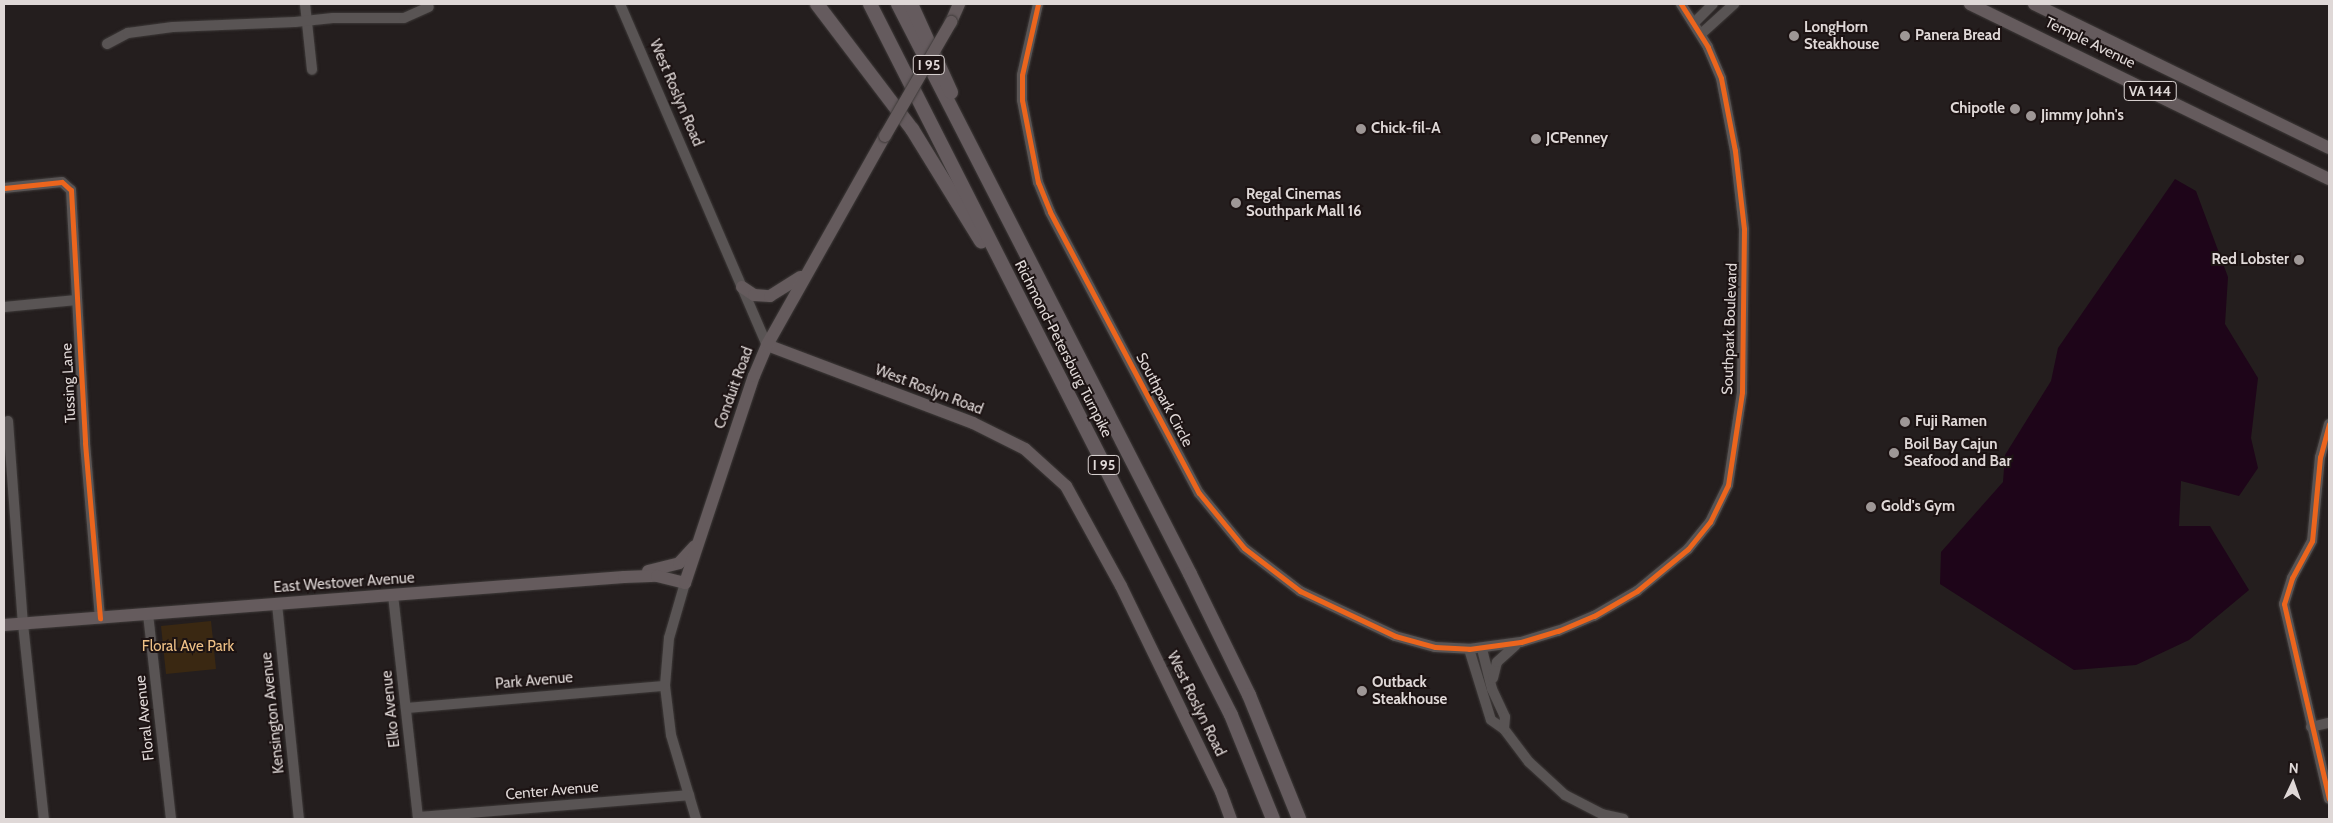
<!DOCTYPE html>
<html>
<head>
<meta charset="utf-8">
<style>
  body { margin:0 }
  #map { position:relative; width:2333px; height:823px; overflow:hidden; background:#241e1e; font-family:Cabin,sans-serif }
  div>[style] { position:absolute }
  .green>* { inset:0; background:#3a2812 }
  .water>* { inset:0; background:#1e0519 }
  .roads { filter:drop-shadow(0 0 1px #3e3a39) drop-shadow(0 0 1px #3e3a39) }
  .minor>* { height:10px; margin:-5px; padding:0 5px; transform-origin:5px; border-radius:5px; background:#595454 }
  .major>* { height:12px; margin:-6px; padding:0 6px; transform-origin:6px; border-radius:6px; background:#655b5d }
  .highway>* { height:14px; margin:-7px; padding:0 7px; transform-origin:7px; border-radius:7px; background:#655b5e }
  .bridges { filter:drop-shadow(0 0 1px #3e3a39) drop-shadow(0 0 1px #3e3a39) }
  .major-bridge>* { height:12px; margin:-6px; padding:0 6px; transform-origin:6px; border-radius:6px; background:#655b5d }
  .cycleway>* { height:5px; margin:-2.5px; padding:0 2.5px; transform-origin:2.5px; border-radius:2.5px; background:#eb651d }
  .dots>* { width:14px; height:14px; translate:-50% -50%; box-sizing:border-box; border:2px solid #1c1313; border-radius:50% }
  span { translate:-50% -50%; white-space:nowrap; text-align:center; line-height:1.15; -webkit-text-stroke:4px #1c1313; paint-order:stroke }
  .shield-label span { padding:1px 4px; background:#1c1313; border:1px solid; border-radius:4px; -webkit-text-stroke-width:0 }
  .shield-label { font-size:14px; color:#dfd8d7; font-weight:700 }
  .poi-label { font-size:15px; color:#dfd8d7; font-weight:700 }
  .left { translate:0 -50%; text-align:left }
  .right { translate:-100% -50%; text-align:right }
  .street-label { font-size:15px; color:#dfd8d7 }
  .park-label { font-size:15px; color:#eec086 }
  .frame { position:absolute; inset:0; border:5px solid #dfd8d7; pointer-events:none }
  .north { position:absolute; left:2268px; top:758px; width:50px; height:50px; -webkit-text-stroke:4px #1c1313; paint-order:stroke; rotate:3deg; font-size:14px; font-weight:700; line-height:20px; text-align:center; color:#dfd8d7 }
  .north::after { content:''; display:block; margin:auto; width:18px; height:22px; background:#dfd8d7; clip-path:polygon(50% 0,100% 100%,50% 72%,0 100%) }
</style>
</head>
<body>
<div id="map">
  <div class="green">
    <div style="clip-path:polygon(211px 621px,216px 669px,166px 674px,161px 626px)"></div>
  </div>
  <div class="water">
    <div style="clip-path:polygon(2175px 179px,2196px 191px,2228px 277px,2225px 324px,2258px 378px,2251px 438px,2258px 468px,2239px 496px,2181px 481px,2179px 526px,2210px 526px,2249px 590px,2189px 640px,2136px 665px,2074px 670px,1940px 584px,1941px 552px,2003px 482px,2005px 455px,2051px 381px,2058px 348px)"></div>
  </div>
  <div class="roads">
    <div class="minor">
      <div style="left:305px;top:4px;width:66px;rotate:83.9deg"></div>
      <div style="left:620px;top:4px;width:371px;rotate:66.7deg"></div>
      <div style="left:1038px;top:4px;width:73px;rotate:102.7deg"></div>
      <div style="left:1022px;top:75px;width:25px;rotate:90deg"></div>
      <div style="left:1022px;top:100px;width:84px;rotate:79deg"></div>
      <div style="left:1038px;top:182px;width:32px;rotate:68deg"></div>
      <div style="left:1050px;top:212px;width:318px;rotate:62.1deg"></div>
      <div style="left:1199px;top:493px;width:71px;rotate:50.7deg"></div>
      <div style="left:1244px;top:548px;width:71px;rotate:37.5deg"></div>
      <div style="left:1300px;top:591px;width:105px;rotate:25.3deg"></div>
      <div style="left:1395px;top:636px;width:41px;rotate:15.4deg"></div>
      <div style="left:1435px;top:647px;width:34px;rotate:3deg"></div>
      <div style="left:1469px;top:649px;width:52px;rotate:-7.7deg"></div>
      <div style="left:1521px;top:642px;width:39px;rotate:-17deg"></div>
      <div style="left:1558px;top:631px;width:39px;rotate:-23deg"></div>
      <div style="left:1594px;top:616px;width:50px;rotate:-30.2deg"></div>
      <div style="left:1637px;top:591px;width:66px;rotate:-39.5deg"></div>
      <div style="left:1688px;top:549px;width:35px;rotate:-51deg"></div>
      <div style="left:1710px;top:522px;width:41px;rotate:-64.1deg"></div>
      <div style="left:1728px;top:485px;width:94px;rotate:-81.4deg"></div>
      <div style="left:1742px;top:392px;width:163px;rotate:-89.3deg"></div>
      <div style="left:1744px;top:229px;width:79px;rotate:-96.6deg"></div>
      <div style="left:1735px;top:151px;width:74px;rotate:-100.9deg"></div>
      <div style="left:1721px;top:78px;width:34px;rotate:-113deg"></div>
      <div style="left:1708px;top:47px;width:51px;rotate:-122.1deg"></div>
      <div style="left:1695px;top:22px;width:25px;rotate:-45deg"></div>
      <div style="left:1701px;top:34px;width:45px;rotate:-42.3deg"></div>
      <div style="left:107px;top:44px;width:24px;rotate:-28deg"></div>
      <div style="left:128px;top:33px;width:45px;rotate:-7.6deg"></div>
      <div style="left:173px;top:27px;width:122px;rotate:-2.3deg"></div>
      <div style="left:295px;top:22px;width:38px;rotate:-6deg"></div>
      <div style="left:333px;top:18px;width:71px"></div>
      <div style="left:404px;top:18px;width:27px;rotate:-24deg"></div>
      <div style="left:4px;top:188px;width:58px;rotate:-5.9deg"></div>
      <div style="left:62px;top:182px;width:12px;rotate:42deg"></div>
      <div style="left:71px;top:190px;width:253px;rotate:86.8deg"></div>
      <div style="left:85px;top:443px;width:176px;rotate:85.1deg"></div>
      <div style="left:4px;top:307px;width:73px;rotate:-5.5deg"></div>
      <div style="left:8px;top:421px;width:204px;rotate:85.8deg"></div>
      <div style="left:23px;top:624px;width:196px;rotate:83.9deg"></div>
      <div style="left:2329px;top:424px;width:34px;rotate:105deg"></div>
      <div style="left:2320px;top:457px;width:84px;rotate:95.4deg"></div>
      <div style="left:2312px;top:541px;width:42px;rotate:118.4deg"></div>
      <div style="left:2292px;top:578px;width:27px;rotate:107deg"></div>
      <div style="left:2284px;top:604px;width:200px;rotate:77deg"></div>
      <div style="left:685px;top:583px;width:57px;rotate:106.2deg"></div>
      <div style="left:669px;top:638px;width:48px;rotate:94.8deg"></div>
      <div style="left:665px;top:686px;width:49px;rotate:83deg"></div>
      <div style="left:671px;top:735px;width:88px;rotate:73.4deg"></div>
      <div style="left:393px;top:595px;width:225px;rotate:83.6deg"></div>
      <div style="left:277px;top:604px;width:216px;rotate:84.2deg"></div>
      <div style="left:148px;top:614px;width:206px;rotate:83.6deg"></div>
      <div style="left:1469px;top:649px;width:74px;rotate:72.8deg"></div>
      <div style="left:1491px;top:720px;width:16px;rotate:35deg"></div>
      <div style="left:1504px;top:729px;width:41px;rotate:52.9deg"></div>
      <div style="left:1529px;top:762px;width:49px;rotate:42.5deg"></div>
      <div style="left:1565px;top:795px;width:42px;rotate:27.2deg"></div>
      <div style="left:1602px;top:814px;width:22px;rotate:13deg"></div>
      <div style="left:1482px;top:649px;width:41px;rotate:76deg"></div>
      <div style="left:1492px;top:689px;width:31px;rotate:65deg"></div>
      <div style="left:1505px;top:717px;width:12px;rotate:95deg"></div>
      <div style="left:1493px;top:678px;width:16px;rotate:-76deg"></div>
      <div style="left:1497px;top:662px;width:25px;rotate:-42deg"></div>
      <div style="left:406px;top:708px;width:260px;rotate:-4.9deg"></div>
      <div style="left:2311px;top:727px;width:18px;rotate:-13deg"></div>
      <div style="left:418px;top:817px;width:272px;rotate:-4.6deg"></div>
    </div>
    <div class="major">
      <div style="left:1970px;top:4px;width:399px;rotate:26deg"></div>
      <div style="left:2034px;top:4px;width:328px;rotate:26deg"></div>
      <div style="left:951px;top:22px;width:20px;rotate:-66deg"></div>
      <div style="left:742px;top:287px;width:14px;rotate:34deg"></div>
      <div style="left:754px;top:295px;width:16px;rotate:4deg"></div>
      <div style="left:770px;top:296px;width:36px;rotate:-32deg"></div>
      <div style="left:767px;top:345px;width:220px;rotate:20.7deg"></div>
      <div style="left:973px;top:423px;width:58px;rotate:26.6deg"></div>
      <div style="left:1025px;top:449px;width:55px;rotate:42.1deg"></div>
      <div style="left:1066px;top:486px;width:114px;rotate:61.2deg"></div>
      <div style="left:1121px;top:586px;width:229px;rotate:64.1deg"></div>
      <div style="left:1221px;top:792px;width:29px;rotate:70deg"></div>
      <div style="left:648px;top:571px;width:32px;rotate:-14deg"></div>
      <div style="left:679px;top:563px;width:23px;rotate:-47deg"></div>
      <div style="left:4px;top:625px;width:622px;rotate:-4.43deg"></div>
      <div style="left:624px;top:577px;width:33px;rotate:-2deg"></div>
      <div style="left:657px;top:576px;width:29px;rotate:14deg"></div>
      <div style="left:685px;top:583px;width:218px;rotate:-71.6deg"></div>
      <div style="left:754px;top:376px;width:34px;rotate:-67deg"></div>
      <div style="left:767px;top:345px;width:240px;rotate:-60.6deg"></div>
    </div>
    <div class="highway">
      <div style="left:817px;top:4px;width:157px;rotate:52.8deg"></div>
      <div style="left:912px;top:129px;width:132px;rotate:58.4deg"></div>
      <div style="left:870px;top:4px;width:797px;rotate:63.08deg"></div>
      <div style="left:1231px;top:715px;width:112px;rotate:68deg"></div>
      <div style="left:898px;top:4px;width:640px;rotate:62.87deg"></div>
      <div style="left:1190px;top:574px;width:135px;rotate:64deg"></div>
      <div style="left:1249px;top:695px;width:134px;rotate:68deg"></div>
      <div style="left:911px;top:4px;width:97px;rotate:65.6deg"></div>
    </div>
  </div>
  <div class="bridges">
    <div class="major-bridge">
      <div style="left:885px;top:136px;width:132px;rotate:-59.9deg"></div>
    </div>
  </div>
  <div class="cycleway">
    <div style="left:1038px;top:4px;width:73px;rotate:102.7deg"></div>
    <div style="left:1022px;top:75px;width:25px;rotate:90deg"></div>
    <div style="left:1022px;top:100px;width:84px;rotate:79deg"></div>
    <div style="left:1038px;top:182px;width:32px;rotate:68deg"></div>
    <div style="left:1050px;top:212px;width:318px;rotate:62.1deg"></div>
    <div style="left:1199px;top:493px;width:71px;rotate:50.7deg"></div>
    <div style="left:1244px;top:548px;width:71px;rotate:37.5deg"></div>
    <div style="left:1300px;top:591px;width:105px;rotate:25.3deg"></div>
    <div style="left:1395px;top:636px;width:41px;rotate:15.4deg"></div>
    <div style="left:1435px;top:647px;width:34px;rotate:3deg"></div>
    <div style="left:1469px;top:649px;width:52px;rotate:-7.7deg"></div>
    <div style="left:1521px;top:642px;width:39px;rotate:-17deg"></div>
    <div style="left:1558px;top:631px;width:39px;rotate:-23deg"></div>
    <div style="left:1594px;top:616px;width:50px;rotate:-30.2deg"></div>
    <div style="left:1637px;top:591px;width:66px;rotate:-39.5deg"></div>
    <div style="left:1688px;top:549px;width:35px;rotate:-51deg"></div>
    <div style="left:1710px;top:522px;width:41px;rotate:-64.1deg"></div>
    <div style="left:1728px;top:485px;width:94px;rotate:-81.4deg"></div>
    <div style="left:1742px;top:392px;width:163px;rotate:-89.3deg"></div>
    <div style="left:1744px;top:229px;width:79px;rotate:-96.6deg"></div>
    <div style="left:1735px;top:151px;width:74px;rotate:-100.9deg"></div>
    <div style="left:1721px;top:78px;width:34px;rotate:-113deg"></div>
    <div style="left:1708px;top:47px;width:51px;rotate:-122.1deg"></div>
    <div style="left:4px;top:188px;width:58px;rotate:-5.9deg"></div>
    <div style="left:62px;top:182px;width:12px;rotate:42deg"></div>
    <div style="left:71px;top:190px;width:253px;rotate:86.8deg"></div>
    <div style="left:85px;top:443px;width:176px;rotate:85.1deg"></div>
    <div style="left:2329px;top:424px;width:34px;rotate:105deg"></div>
    <div style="left:2320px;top:457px;width:84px;rotate:95.4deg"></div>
    <div style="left:2312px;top:541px;width:42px;rotate:118.4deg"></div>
    <div style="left:2292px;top:578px;width:27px;rotate:107deg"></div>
    <div style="left:2284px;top:604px;width:200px;rotate:77deg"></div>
  </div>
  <div class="dots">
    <div style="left:1794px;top:36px;background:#9e9796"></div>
    <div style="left:1905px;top:36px;background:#9e9796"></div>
    <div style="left:2015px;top:109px;background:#9e9796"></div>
    <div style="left:2031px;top:116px;background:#9e9796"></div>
    <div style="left:1361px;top:129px;background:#9e9796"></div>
    <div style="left:1536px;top:139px;background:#9e9796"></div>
    <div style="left:1236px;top:203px;background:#9e9796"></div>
    <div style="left:2299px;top:260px;background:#9e9796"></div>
    <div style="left:1905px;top:422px;background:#9e9796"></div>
    <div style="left:1894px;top:453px;background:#9e9796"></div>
    <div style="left:1871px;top:507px;background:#9e9796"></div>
    <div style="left:1362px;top:691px;background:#9e9796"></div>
  </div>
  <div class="shield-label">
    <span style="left:929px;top:65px">I 95</span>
    <span style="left:2150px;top:91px">VA 144</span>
    <span style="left:1104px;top:465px">I 95</span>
  </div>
  <div class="poi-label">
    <span class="left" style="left:1804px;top:36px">LongHorn<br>Steakhouse</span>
    <span class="left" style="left:1915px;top:36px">Panera Bread</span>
    <span class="right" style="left:2005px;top:109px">Chipotle</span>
    <span class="left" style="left:2041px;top:116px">Jimmy John's</span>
    <span class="left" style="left:1371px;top:129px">Chick-fil-A</span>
    <span class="left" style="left:1546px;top:139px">JCPenney</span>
    <span class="left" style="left:1246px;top:203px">Regal Cinemas<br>Southpark Mall 16</span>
    <span class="right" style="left:2289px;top:260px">Red Lobster</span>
    <span class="left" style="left:1915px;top:422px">Fuji Ramen</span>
    <span class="left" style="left:1904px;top:453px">Boil Bay Cajun<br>Seafood and Bar</span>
    <span class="left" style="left:1881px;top:507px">Gold's Gym</span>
    <span class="left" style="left:1372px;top:691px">Outback<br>Steakhouse</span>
  </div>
  <div class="street-label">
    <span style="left:2090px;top:43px;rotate:26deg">Temple Avenue</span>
    <span style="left:676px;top:93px;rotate:67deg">West Roslyn Road</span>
    <span style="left:1730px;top:329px;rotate:-88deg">Southpark Boulevard</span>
    <span style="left:1063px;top:349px;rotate:63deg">Richmond-Petersburg Turnpike</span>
    <span style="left:69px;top:383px;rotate:-93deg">Tussing Lane</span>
    <span style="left:734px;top:388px;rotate:-70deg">Conduit Road</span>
    <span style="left:929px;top:390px;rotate:21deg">West Roslyn Road</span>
    <span style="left:1164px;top:400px;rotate:62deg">Southpark Circle</span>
    <span style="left:344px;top:583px;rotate:-4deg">East Westover Avenue</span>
    <span style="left:534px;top:681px;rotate:-5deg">Park Avenue</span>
    <span style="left:1196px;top:704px;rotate:64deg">West Roslyn Road</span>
    <span style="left:391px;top:709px;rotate:-96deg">Elko Avenue</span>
    <span style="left:273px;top:713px;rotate:-96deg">Kensington Avenue</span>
    <span style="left:145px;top:718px;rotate:-96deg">Floral Avenue</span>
    <span style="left:552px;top:791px;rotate:-5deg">Center Avenue</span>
  </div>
  <div class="park-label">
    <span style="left:188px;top:647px">Floral Ave Park</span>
  </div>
  <div class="frame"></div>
  <div class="north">N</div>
</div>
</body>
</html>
